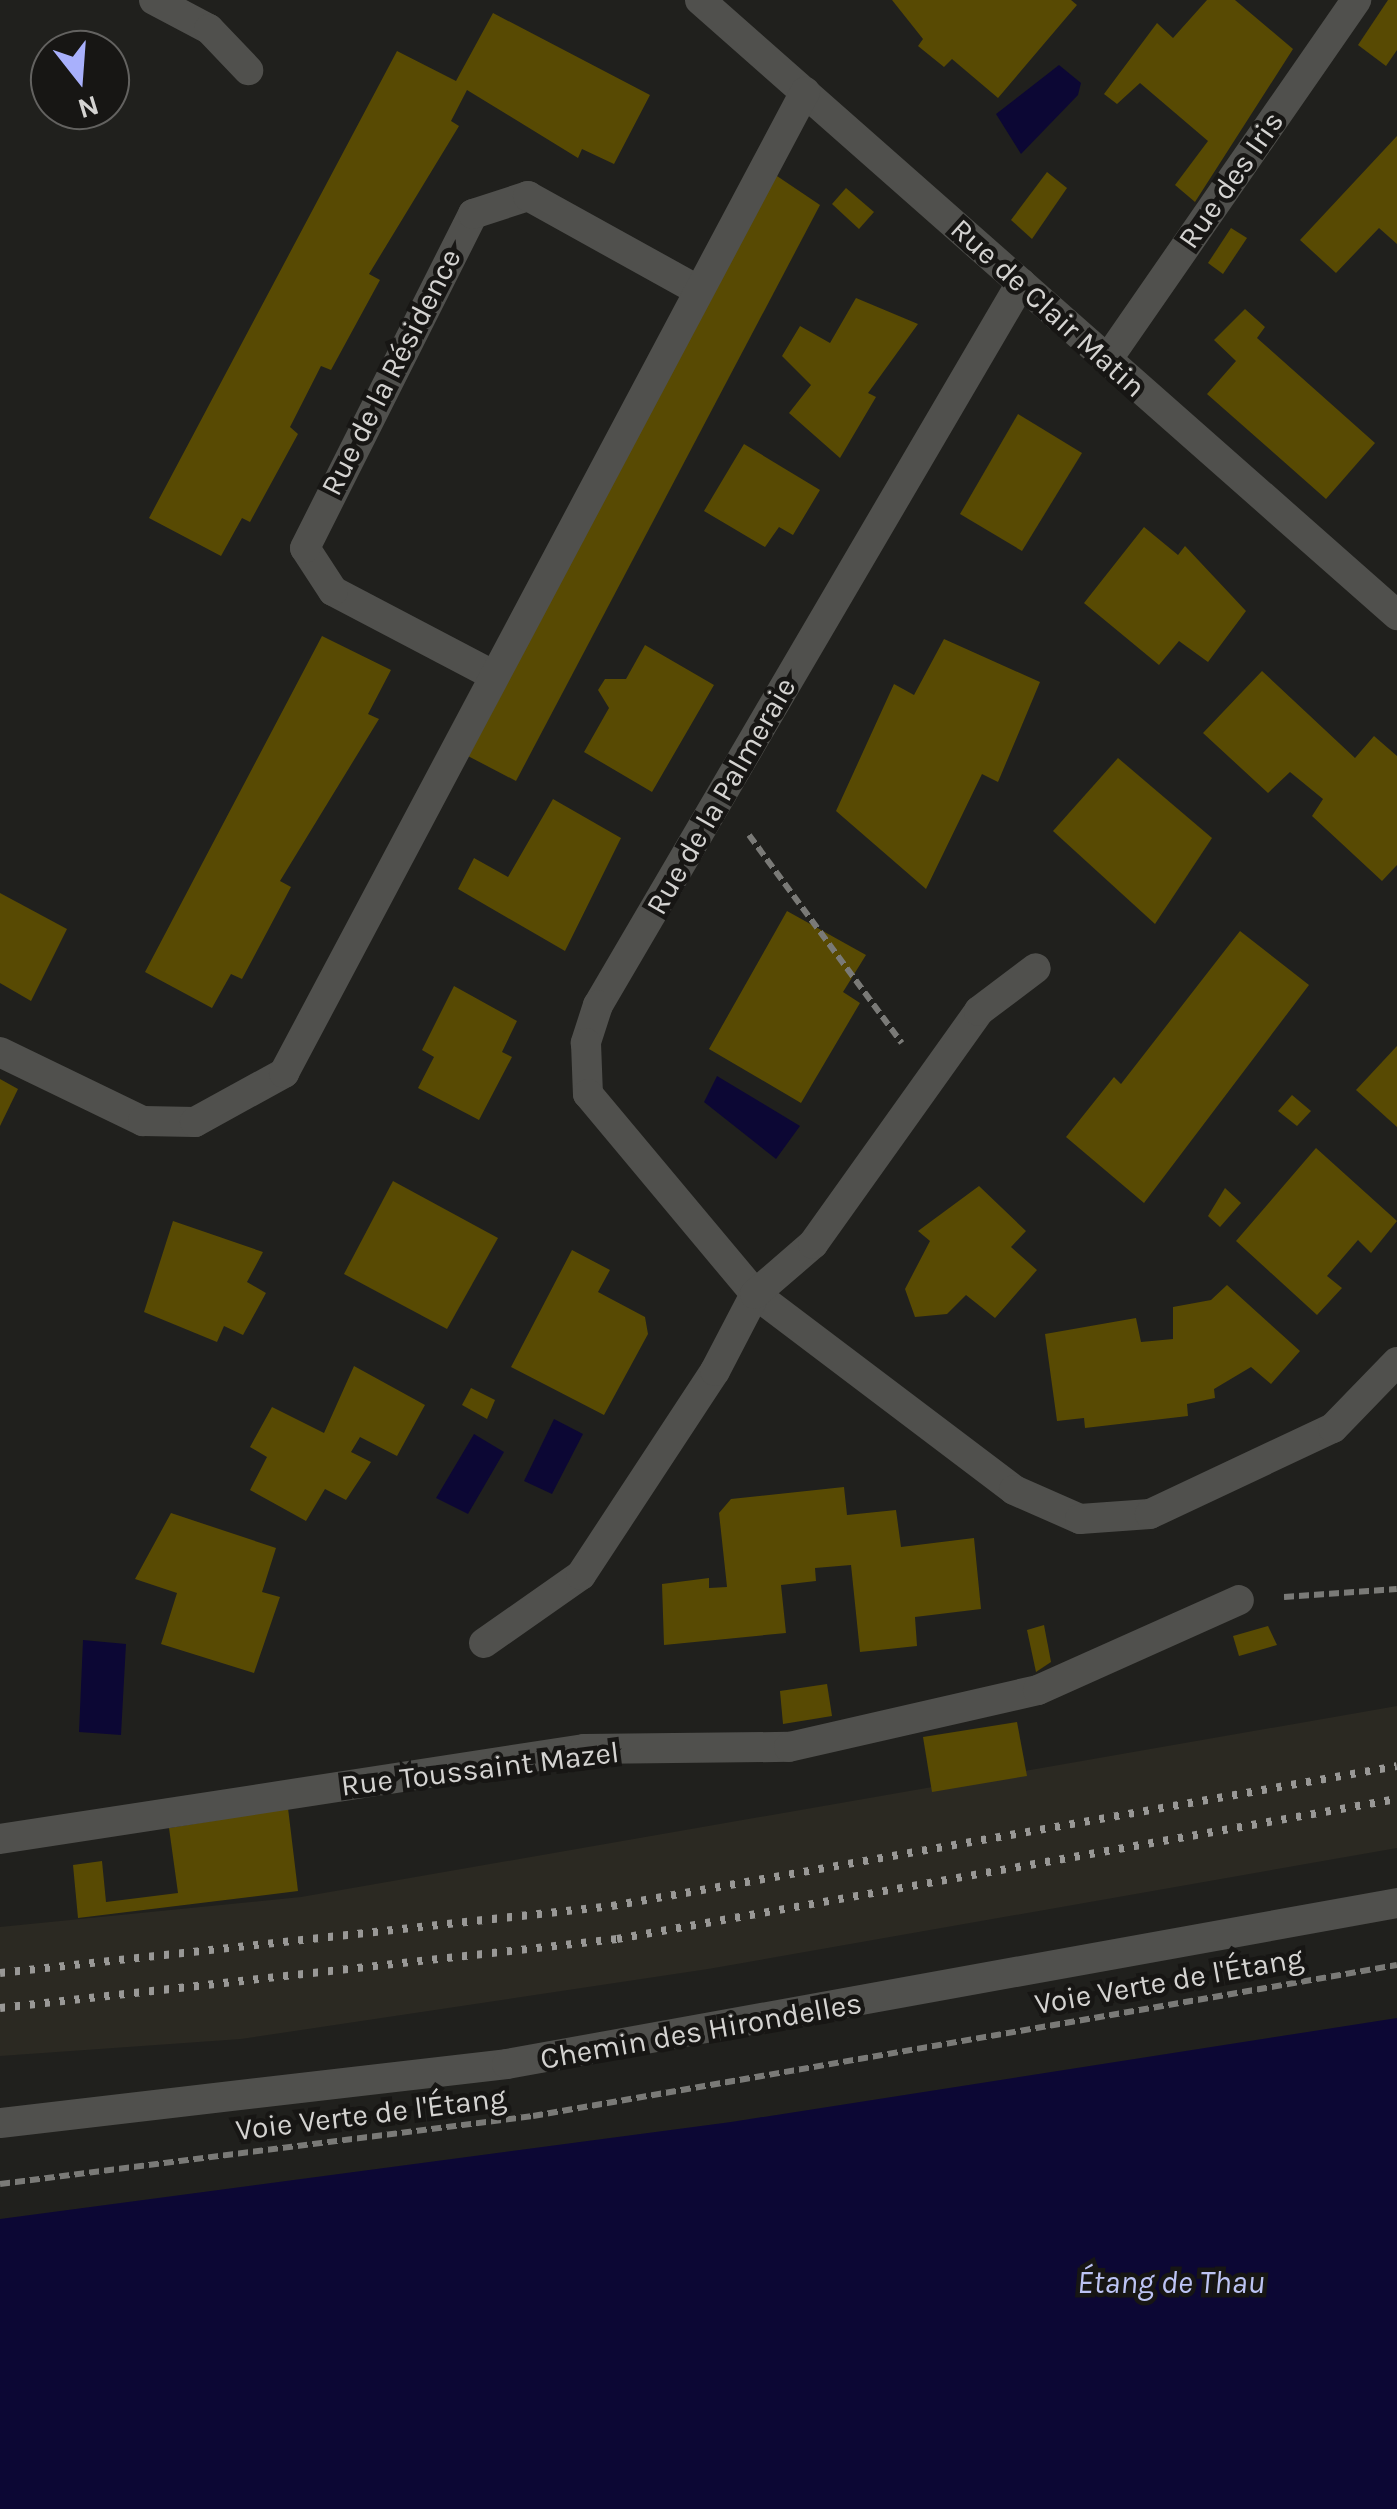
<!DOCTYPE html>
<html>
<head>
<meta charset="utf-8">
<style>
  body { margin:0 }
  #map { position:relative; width:1397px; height:2509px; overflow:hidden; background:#20201d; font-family:Karla,sans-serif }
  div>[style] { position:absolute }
  .built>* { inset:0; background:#2b2922 }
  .water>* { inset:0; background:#0c0734 }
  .building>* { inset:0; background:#584a03 }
  .path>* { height:6px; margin-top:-3px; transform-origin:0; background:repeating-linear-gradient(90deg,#7a7a77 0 10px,transparent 0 15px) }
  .minor>* { height:30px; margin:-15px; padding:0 15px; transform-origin:15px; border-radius:15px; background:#50504d }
  .rail>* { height:8px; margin-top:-4px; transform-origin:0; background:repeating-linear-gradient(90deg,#999896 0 5px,transparent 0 15px) }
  span { translate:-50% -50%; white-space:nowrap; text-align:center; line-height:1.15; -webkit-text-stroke:9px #171614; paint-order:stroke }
  .street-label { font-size:30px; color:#d4d3d1 }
  .water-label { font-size:32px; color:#bdc4f4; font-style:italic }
  .north { position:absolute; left:30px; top:30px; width:100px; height:100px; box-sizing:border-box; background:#171614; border:2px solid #636260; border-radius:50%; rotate:163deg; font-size:28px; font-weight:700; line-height:40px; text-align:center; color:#d4d3d1 }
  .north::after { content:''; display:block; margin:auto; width:35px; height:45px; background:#a8b0fc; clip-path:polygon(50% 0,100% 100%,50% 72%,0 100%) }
</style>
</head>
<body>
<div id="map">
  <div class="built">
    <div style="clip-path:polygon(1397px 1706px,1397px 1848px,708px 1969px,241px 2039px,0 2056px,0 1927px,301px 1897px)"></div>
  </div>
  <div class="water">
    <div style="clip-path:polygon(1059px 65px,1081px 83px,1078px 95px,1021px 154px,996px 114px)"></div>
    <div style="clip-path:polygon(717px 1076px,800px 1126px,776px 1159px,704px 1102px)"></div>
    <div style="clip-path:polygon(554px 1419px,583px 1434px,552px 1494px,524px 1481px)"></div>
    <div style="clip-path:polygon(474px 1434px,504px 1452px,468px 1514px,436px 1498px)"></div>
    <div style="clip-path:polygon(83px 1640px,126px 1644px,121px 1735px,79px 1732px)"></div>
    <div style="clip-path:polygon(1397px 2018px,1397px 2509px,0 2509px,0 2219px,731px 2122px)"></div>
  </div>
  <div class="building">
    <div style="clip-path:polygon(892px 0,1071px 0,1077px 5px,998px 98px,952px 59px,944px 67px,918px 46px,923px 39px)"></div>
    <div style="clip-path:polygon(1207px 0,1235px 0,1293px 49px,1195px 202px,1175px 185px,1208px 141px,1140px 83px,1117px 104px,1104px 94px,1157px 23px,1173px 38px)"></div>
    <div style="clip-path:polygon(1388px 0,1397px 0,1397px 50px,1386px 66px,1358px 45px)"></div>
    <div style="clip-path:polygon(493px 13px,650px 95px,614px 164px,582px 149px,578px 158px,467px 90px,451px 121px,459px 126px,369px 274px,380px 280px,331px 370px,321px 366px,290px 427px,298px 434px,250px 522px,242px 518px,221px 556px,149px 518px,397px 51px,456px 81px)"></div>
    <div style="clip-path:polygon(1397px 136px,1397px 244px,1379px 228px,1336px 273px,1300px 240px)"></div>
    <div style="clip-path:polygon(1047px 172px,1067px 188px,1032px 239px,1011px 220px)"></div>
    <div style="clip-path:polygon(774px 174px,820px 205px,516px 781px,466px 755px)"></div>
    <div style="clip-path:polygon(846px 188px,874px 212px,859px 229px,832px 204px)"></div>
    <div style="clip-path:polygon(1231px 228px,1247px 238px,1223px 274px,1208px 263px)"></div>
    <div style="clip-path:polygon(856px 298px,918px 324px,868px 393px,876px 397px,840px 458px,789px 413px,811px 385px,782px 356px,800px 326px,830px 343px)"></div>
    <div style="clip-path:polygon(1245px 309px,1265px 327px,1257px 338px,1375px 443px,1326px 499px,1207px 394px,1236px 361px,1214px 340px)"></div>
    <div style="clip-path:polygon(1018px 414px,1082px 453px,1022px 551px,960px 514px)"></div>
    <div style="clip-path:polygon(744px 444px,820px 490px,793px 535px,779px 527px,765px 547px,704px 511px)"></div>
    <div style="clip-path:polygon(1144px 527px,1178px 555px,1185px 546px,1246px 611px,1208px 662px,1179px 641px,1159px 665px,1084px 603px)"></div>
    <div style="clip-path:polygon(322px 636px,391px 670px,368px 714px,379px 719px,280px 881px,291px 887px,242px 979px,231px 974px,212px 1008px,145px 972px)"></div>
    <div style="clip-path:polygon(944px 639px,1040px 682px,998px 782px,982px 774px,926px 889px,836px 811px,894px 684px,914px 695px)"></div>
    <div style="clip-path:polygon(645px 645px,714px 685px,652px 792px,584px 752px,609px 708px,598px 690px,605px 679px,626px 679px)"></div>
    <div style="clip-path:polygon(1262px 671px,1355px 758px,1374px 736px,1397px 756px,1397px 865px,1382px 881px,1312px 816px,1323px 799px,1290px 772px,1268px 793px,1203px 733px)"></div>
    <div style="clip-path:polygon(1118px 758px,1212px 838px,1155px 924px,1053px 831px)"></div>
    <div style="clip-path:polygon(553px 799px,621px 838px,565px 951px,458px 889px,474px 858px,508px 877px)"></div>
    <div style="clip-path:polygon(0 893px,67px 929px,31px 1001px,0 983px)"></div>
    <div style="clip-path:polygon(787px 911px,866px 955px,843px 992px,860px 1003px,801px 1103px,709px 1049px)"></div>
    <div style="clip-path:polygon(1240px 931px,1309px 985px,1144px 1203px,1066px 1137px,1114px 1077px,1121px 1084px)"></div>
    <div style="clip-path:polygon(454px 986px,517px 1021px,502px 1052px,512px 1057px,479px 1120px,418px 1088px,434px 1057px,422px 1050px)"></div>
    <div style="clip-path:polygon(1397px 1046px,1397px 1127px,1356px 1090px)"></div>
    <div style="clip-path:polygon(0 1079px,18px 1089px,0 1126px)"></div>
    <div style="clip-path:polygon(1292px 1095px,1311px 1111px,1297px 1126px,1278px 1111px)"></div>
    <div style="clip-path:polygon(1316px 1148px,1397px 1221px,1371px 1253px,1358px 1240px,1327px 1276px,1342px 1288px,1317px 1315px,1236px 1241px)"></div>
    <div style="clip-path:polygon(393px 1181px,498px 1238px,447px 1329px,344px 1274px)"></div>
    <div style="clip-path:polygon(979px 1186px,1026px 1231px,1011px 1247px,1037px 1270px,995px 1318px,966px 1295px,947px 1314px,915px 1317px,905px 1289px,930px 1241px,918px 1231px)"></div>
    <div style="clip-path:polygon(1225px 1188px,1241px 1203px,1220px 1227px,1208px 1216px)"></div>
    <div style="clip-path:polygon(173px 1221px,263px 1252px,247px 1282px,266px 1293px,243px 1335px,224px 1326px,217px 1342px,144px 1312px)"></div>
    <div style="clip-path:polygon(572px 1250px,610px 1270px,598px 1292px,645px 1317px,648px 1334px,604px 1415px,511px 1367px)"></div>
    <div style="clip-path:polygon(1227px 1285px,1300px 1351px,1271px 1384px,1251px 1367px,1214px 1389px,1215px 1398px,1187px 1404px,1188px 1416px,1085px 1428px,1084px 1418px,1057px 1421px,1045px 1334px,1136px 1318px,1141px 1342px,1173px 1339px,1173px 1307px,1211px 1300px)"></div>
    <div style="clip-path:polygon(354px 1366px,425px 1405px,397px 1456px,360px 1437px,351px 1452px,371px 1462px,346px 1500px,325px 1489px,306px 1521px,250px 1490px,267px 1457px,250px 1447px,272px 1407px,324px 1433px)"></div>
    <div style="clip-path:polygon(471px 1388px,495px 1400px,487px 1419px,462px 1405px)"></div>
    <div style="clip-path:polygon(844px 1487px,847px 1515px,896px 1510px,901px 1547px,974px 1538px,981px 1609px,915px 1617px,917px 1646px,860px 1652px,851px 1565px,815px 1568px,816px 1581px,781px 1585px,786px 1633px,664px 1645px,662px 1584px,709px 1578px,709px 1588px,727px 1587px,719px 1513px,731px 1499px)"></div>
    <div style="clip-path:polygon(171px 1513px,276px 1548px,262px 1592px,280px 1597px,254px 1673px,161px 1644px,177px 1593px,135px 1579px)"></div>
    <div style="clip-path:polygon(1044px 1625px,1051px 1662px,1036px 1672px,1027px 1630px)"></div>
    <div style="clip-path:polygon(1268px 1626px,1277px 1645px,1239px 1656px,1233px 1636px)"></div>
    <div style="clip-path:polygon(827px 1684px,832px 1716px,783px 1724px,780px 1691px)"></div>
    <div style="clip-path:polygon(1017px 1722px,1027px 1776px,932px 1792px,923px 1737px)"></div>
    <div style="clip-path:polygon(288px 1808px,298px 1891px,78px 1918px,73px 1865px,102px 1861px,106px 1902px,178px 1893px,169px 1828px)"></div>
  </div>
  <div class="path">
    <div style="left:749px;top:835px;width:258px;rotate:53.7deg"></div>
    <div style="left:1284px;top:1597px;width:113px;rotate:-4deg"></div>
    <div style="left:0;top:2184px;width:537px;rotate:-7.27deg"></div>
    <div style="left:533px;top:2116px;width:877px;rotate:-9.91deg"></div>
  </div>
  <div class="minor">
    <div style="left:154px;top:0;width:62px;rotate:27.8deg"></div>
    <div style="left:209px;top:29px;width:57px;rotate:46.4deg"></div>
    <div style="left:700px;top:0;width:930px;rotate:41.42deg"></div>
    <div style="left:1021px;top:283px;width:837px;rotate:120.36deg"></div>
    <div style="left:598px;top:1005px;width:40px;rotate:108deg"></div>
    <div style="left:586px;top:1043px;width:51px;rotate:87.8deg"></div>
    <div style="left:588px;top:1094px;width:261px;rotate:50.1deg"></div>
    <div style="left:755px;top:1294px;width:325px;rotate:37.1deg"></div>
    <div style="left:1014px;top:1490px;width:72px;rotate:23.7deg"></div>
    <div style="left:1080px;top:1519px;width:70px;rotate:-4.1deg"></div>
    <div style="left:1150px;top:1514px;width:202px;rotate:-25.2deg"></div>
    <div style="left:1333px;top:1428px;width:92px;rotate:-45.9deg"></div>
    <div style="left:1107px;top:360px;width:438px;rotate:-55.3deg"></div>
    <div style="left:491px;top:674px;width:178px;rotate:-152.3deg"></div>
    <div style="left:333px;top:591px;width:51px;rotate:-123.1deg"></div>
    <div style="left:305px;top:548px;width:374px;rotate:-63.3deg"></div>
    <div style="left:473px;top:214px;width:58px;rotate:-18.1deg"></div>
    <div style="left:528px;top:196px;width:190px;rotate:29deg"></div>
    <div style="left:0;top:1052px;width:159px;rotate:25.8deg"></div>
    <div style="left:143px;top:1121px;width:52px;rotate:1.1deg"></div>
    <div style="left:195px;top:1122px;width:102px;rotate:-28.8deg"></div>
    <div style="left:284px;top:1073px;width:1111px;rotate:-62.03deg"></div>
    <div style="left:484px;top:1643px;width:118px;rotate:-35deg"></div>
    <div style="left:581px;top:1575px;width:244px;rotate:-56.7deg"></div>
    <div style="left:715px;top:1371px;width:87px;rotate:-62.5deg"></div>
    <div style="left:755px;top:1294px;width:77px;rotate:-40.8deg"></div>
    <div style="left:813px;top:1244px;width:286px;rotate:-54.5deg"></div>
    <div style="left:979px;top:1011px;width:71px;rotate:-37deg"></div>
    <div style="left:0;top:1839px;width:591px;rotate:-8.76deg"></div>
    <div style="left:584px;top:1749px;width:205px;rotate:-0.6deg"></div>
    <div style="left:789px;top:1747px;width:255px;rotate:-12.9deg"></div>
    <div style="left:1038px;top:1690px;width:220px;rotate:-24.1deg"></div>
    <div style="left:0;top:2123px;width:510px;rotate:-6.64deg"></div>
    <div style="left:507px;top:2064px;width:904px;rotate:-10.25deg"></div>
  </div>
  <div class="rail">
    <div style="left:0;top:1973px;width:616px;rotate:-6.25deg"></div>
    <div style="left:612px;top:1906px;width:797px;rotate:-10.11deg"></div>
    <div style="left:0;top:2008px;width:621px;rotate:-6.38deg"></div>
    <div style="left:617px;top:1939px;width:792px;rotate:-10.18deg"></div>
  </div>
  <div class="street-label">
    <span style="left:1231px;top:180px;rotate:-55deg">Rue des Iris</span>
    <span style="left:1048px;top:308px;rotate:42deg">Rue de Clair Matin</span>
    <span style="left:391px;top:372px;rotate:-63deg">Rue de la Résidence</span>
    <span style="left:721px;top:796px;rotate:-60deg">Rue de la Palmeraie</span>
    <span style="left:480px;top:1769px;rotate:-7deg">Rue Toussaint Mazel</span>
    <span style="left:1169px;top:1981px;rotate:-10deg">Voie Verte de l'Étang</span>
    <span style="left:701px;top:2031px;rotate:-10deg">Chemin des Hirondelles</span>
    <span style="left:371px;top:2114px;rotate:-7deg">Voie Verte de l'Étang</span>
  </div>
  <div class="water-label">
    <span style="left:1171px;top:2283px">Étang de Thau</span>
  </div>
  <div class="north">N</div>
</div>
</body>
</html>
